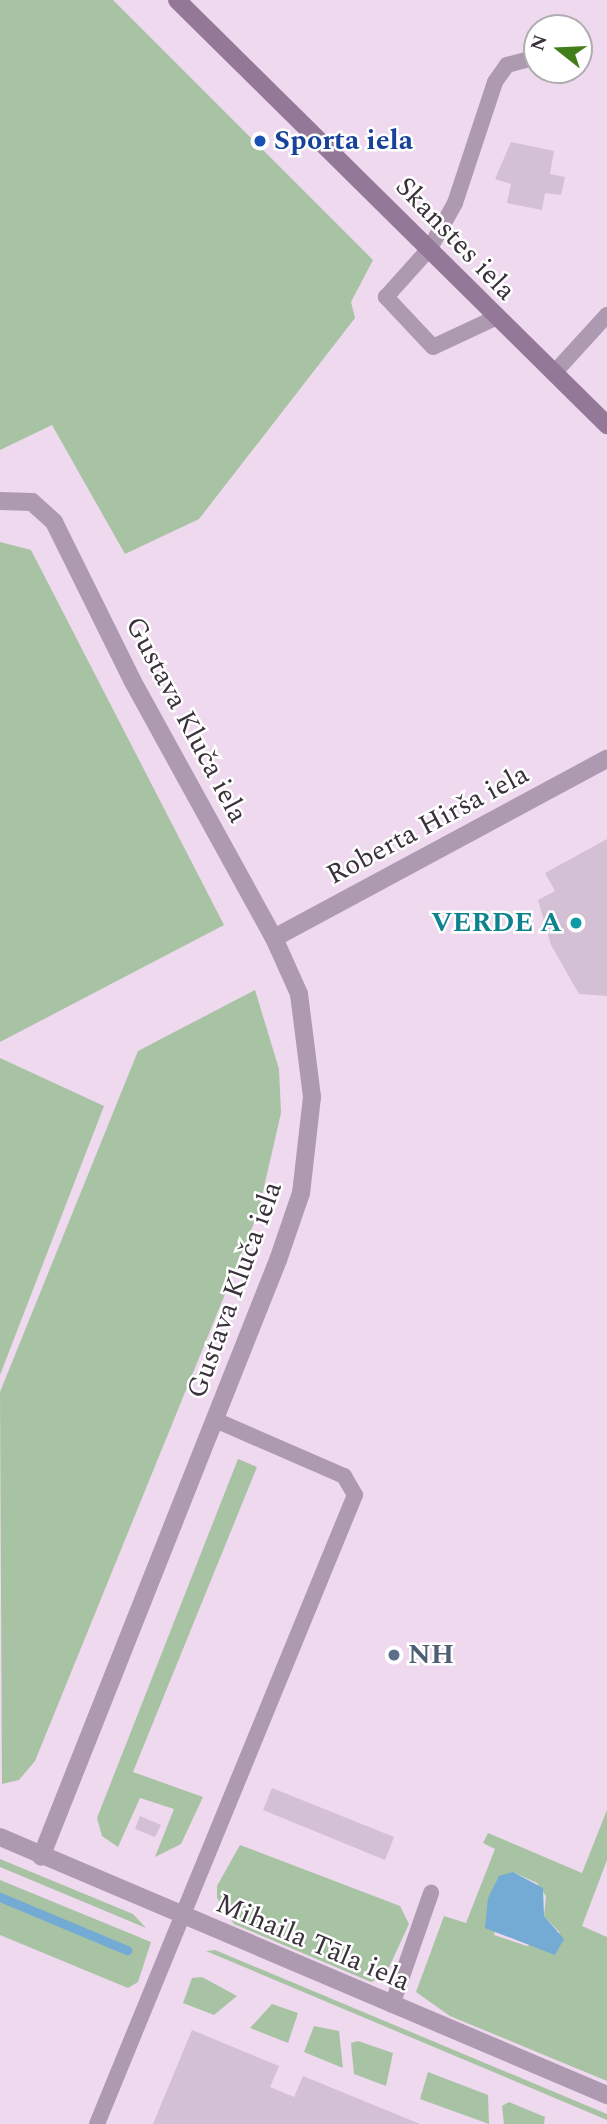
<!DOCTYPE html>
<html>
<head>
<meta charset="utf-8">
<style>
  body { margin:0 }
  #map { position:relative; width:607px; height:2124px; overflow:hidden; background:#eed9ee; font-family:Spectral,serif }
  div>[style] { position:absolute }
  .green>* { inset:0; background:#a8c3a3 }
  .water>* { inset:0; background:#73abd4 }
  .stream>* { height:9px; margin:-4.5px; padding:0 4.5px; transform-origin:4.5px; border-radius:4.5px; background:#73abd4 }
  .building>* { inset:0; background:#d4c0d4 }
  .service>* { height:16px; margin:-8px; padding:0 8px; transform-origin:8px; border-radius:8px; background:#ad9ab0 }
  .minor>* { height:18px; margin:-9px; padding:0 9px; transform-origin:9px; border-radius:9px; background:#ad9ab0 }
  .tertiary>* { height:18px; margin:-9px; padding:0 9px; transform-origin:9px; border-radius:9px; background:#ad9ab0 }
  .secondary>* { height:18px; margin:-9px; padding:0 9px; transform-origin:9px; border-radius:9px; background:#937897 }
  .dots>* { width:19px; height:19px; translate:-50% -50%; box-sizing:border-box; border:4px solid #fff; border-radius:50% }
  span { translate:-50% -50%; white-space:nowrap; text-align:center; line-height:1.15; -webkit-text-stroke:5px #fff; paint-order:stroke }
  .transit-label { font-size:28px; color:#164399; font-weight:700 }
  .left { translate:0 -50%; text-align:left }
  .street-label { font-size:28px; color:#3a323a }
  .culture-label { font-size:28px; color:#0d838f; font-weight:700 }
  .right { translate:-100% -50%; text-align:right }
  .service-label { font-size:28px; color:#4e5e75; font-weight:700 }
  .north { position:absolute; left:523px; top:14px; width:70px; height:70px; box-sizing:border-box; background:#fff; border:2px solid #b0adb0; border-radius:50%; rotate:288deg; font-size:19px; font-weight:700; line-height:28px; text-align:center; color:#3a323a }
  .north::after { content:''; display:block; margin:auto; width:24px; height:32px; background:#427e19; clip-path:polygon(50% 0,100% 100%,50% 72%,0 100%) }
</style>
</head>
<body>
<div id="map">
  <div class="green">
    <div style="clip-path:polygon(0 0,113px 0,373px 260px,351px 302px,355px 318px,199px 519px,125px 554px,52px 425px,0 450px)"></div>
    <div style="clip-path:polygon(0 542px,31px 550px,224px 925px,0 1042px)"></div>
    <div style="clip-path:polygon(255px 990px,279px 1069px,281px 1113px,258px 1213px,35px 1761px,19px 1780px,2px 1784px,0 1392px,138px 1051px)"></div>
    <div style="clip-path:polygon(0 1058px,104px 1106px,0 1375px)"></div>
    <div style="clip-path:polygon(238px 1459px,257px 1467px,133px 1772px,203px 1797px,181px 1844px,155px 1857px,174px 1809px,140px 1798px,118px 1847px,102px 1836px,97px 1818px)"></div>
    <div style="clip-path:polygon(evenodd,607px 1810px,607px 1860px,582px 1926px,607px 1937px,607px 2081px,450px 2016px,416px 1992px,444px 1916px,466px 1923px,495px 1849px,483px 1843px,488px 1833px,582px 1873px,607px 1810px,513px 1872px,537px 1883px,546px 1896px,544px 1916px,560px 1933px,527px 1946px,494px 1935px,513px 1872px)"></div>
    <div style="clip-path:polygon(240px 1845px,400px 1906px,409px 1924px,385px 1976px,371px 1982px,234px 1924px,217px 1898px,217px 1886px)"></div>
    <div style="clip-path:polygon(0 1859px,133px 1914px,146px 1928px,0 1867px)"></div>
    <div style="clip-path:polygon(0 1880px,151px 1942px,138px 1982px,128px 1988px,0 1935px)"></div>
    <div style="clip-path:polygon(215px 1950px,607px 2114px,607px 2120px,206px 1951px)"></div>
    <div style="clip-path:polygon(202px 1977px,237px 1996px,214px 2015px,183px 2003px,192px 1978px)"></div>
    <div style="clip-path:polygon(272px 2004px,298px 2013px,288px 2043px,250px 2028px)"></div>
    <div style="clip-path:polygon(314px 2026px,339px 2031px,343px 2068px,304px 2052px)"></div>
    <div style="clip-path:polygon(358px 2041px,393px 2053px,386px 2086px,354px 2074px,351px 2043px)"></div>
    <div style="clip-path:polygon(428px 2072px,488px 2095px,489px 2124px,420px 2099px)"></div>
    <div style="clip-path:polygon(509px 2102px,545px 2117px,544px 2124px,504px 2124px,502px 2106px)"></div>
  </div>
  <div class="water">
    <div style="clip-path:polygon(513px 1872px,543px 1888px,544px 1916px,564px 1939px,555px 1955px,485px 1928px,488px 1898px,499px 1876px)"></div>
  </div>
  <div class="stream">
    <div style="left:0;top:1897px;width:138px;rotate:22.7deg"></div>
  </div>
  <div class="building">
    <div style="clip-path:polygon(511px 142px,554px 151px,550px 174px,565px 177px,561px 195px,545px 193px,542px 210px,507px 203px,511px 184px,495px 179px)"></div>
    <div style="clip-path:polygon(607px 839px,607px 996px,579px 994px,551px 945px,538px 900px,555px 891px,545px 873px)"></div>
    <div style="clip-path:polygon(272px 1788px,394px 1837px,385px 1860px,263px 1810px)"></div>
    <div style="clip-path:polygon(140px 1816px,161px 1825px,155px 1837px,135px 1829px)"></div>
    <div style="clip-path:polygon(192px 2030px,279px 2066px,270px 2087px,294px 2097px,303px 2076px,420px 2124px,153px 2124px)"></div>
  </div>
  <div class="service">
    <div style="left:495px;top:318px;width:68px;rotate:154.9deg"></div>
    <div style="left:433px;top:347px;width:69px;rotate:-133.2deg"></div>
    <div style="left:386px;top:297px;width:66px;rotate:-48.1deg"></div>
    <div style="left:430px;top:248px;width:51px;rotate:-60.9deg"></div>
    <div style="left:455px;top:203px;width:127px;rotate:-71.7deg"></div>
    <div style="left:495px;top:82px;width:21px;rotate:-55deg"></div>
    <div style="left:507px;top:65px;width:31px;rotate:-15deg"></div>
    <div style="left:554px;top:373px;width:79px;rotate:-47.6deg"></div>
    <div style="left:392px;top:2005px;width:119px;rotate:-70.8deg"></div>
    <div style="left:97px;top:2124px;width:680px;rotate:-67.7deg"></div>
    <div style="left:355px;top:1495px;width:22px;rotate:-120deg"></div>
    <div style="left:344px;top:1476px;width:141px;rotate:-156.5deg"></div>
  </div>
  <div class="minor">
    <div style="left:0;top:501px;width:32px;rotate:2deg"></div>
    <div style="left:32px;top:502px;width:30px;rotate:42deg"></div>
    <div style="left:54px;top:522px;width:176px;rotate:63.7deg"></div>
    <div style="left:132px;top:680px;width:294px;rotate:61.2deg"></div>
    <div style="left:274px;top:938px;width:61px;rotate:65.9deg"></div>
    <div style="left:299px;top:994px;width:104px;rotate:82.8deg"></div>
    <div style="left:312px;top:1097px;width:97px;rotate:96.5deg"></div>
    <div style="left:301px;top:1193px;width:71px;rotate:108.9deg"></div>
    <div style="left:278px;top:1260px;width:642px;rotate:111.65deg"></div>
    <div style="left:274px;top:938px;width:378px;rotate:-28.3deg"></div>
  </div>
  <div class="tertiary">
    <div style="left:0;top:1837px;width:660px;rotate:23.03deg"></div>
  </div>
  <div class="secondary">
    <div style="left:177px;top:0;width:605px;rotate:44.66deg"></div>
  </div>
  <div class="dots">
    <div style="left:260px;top:141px;background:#1a4fb4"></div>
    <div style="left:576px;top:923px;background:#0f9aa8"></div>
    <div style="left:394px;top:1655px;background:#5c6f8a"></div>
  </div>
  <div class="transit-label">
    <span class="left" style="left:274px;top:141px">Sporta iela</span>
  </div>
  <div class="street-label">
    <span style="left:455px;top:239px;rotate:46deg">Skanstes iela</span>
    <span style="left:186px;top:720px;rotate:62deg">Gustava Kluča iela</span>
    <span style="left:428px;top:825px;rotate:-28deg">Roberta Hirša iela</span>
    <span style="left:235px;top:1290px;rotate:-70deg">Gustava Kluča iela</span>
    <span style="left:313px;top:1943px;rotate:23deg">Mihaila Tāla iela</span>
  </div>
  <div class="culture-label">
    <span class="right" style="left:562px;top:923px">VERDE A</span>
  </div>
  <div class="service-label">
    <span class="left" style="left:408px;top:1655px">NH</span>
  </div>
  <div class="north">N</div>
</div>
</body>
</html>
